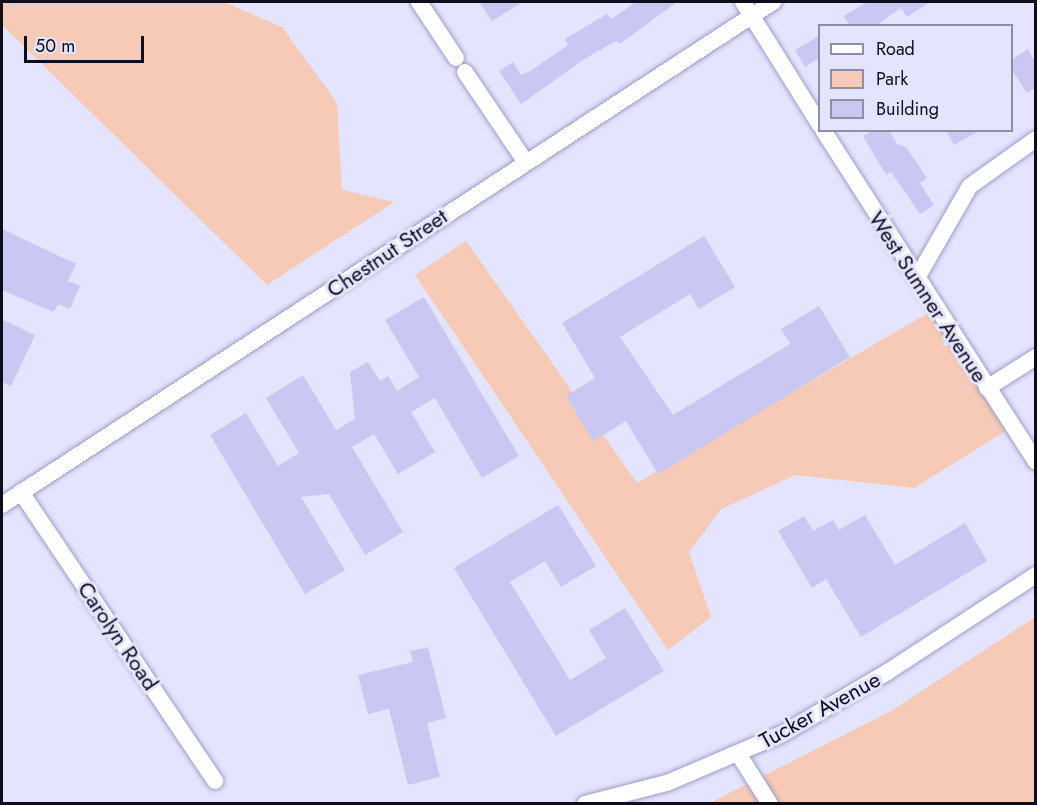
<!DOCTYPE html>
<html>
<head>
<meta charset="utf-8">
<style>
  body { margin:0 }
  #map { position:relative; width:1037px; height:805px; overflow:hidden; background:#e4e4fe; font-family:Jost,sans-serif }
  div>[style] { position:absolute }
  .green>* { inset:0; background:#f6cab6 }
  .building>* { inset:0; background:#cac8f3 }
  .roads { filter:drop-shadow(0 0 2px #9f9dc6) drop-shadow(0 0 2px #9f9dc6) }
  .minor>* { height:16px; margin:-8px; padding:0 8px; transform-origin:8px; border-radius:8px; background:#fff }
  span { translate:-50% -50%; white-space:nowrap; text-align:center; line-height:1.15; -webkit-text-stroke:6px #e4e4fe; paint-order:stroke }
  .street-label { font-size:22px; color:#0f0d1c }
  .frame { position:absolute; inset:0; border:3px solid #0f0d1c; pointer-events:none }
  .legend { position:absolute; left:818px; top:24px; width:195px; height:108px; box-sizing:border-box; background:#e4e4fe; border:2px solid #8f8ea4; margin:0; padding:8px 10px; list-style:none; font-size:18px; color:#0f0d1c }
  .legend li { display:flex; align-items:center; gap:12px; height:30px }
  .legend b { width:30px; border:2px solid #8f8ea4 }
  .scale { position:absolute; left:24px; top:36px; width:120px; height:27px; box-sizing:border-box; border:3px solid #0f0d1c; border-top:0; padding-left:8px; font-size:18px; line-height:21px; white-space:nowrap; color:#0f0d1c; -webkit-text-stroke:4px #e4e4fe; paint-order:stroke }
</style>
</head>
<body>
<div id="map">
  <div class="green">
    <div style="clip-path:polygon(2px 2px,224px 2px,282px 27px,337px 103px,342px 190px,394px 202px,267px 285px,2px 25px)"></div>
    <div style="clip-path:polygon(466px 241px,637px 483px,933px 310px,1012px 427px,914px 488px,795px 475px,721px 509px,689px 552px,711px 617px,668px 650px,415px 275px)"></div>
    <div style="clip-path:polygon(1035px 617px,1035px 803px,708px 804px,893px 710px)"></div>
  </div>
  <div class="building">
    <div style="clip-path:polygon(479px 2px,523px 2px,492px 21px)"></div>
    <div style="clip-path:polygon(636px 2px,677px 2px,620px 44px,616px 41px,586px 58px,521px 104px,499px 71px,513px 62px,521px 75px,532px 70px,568px 45px,565px 39px,607px 14px,611px 19px)"></div>
    <div style="clip-path:polygon(867px 2px,930px 2px,907px 17px,901px 8px,875px 26px,850px 26px,844px 16px)"></div>
    <div style="clip-path:polygon(819px 36px,819px 58px,805px 67px,795px 50px)"></div>
    <div style="clip-path:polygon(1028px 49px,1035px 62px,1035px 88px,1027px 93px,1011px 69px,1011px 60px)"></div>
    <div style="clip-path:polygon(873px 130px,889px 130px,897px 144px,906px 147px,927px 178px,920px 183px,934px 205px,920px 214px,891px 172px,886px 175px,863px 136px)"></div>
    <div style="clip-path:polygon(946px 130px,980px 130px,954px 145px)"></div>
    <div style="clip-path:polygon(2px 229px,76px 264px,68px 281px,80px 286px,70px 309px,58px 304px,54px 312px,2px 290px)"></div>
    <div style="clip-path:polygon(704px 236px,735px 287px,699px 309px,690px 294px,620px 337px,673px 415px,790px 344px,781px 329px,819px 306px,850px 357px,658px 474px,626px 421px,593px 441px,566px 396px,595px 378px,562px 323px)"></div>
    <div style="clip-path:polygon(424px 297px,519px 456px,482px 478px,435px 398px,411px 412px,435px 452px,398px 474px,374px 434px,352px 447px,403px 532px,365px 555px,329px 494px,301px 497px,345px 570px,305px 594px,210px 435px,246px 413px,278px 466px,299px 453px,266px 398px,303px 375px,336px 430px,355px 419px,350px 372px,368px 362px,380px 381px,388px 376px,397px 391px,419px 377px,385px 320px)"></div>
    <div style="clip-path:polygon(2px 319px,35px 335px,11px 386px,2px 382px)"></div>
    <div style="clip-path:polygon(558px 505px,596px 566px,561px 587px,545px 561px,510px 582px,570px 680px,606px 658px,589px 630px,625px 608px,664px 671px,556px 736px,454px 568px)"></div>
    <div style="clip-path:polygon(865px 515px,895px 565px,965px 523px,987px 561px,861px 637px,826px 579px,812px 588px,778px 531px,804px 516px,813px 531px,833px 520px,839px 530px)"></div>
    <div style="clip-path:polygon(428px 647px,446px 718px,427px 723px,440px 777px,408px 785px,389px 709px,368px 714px,358px 675px,413px 662px,410px 651px)"></div>
  </div>
  <div class="roads">
    <div class="minor">
      <div style="left:419px;top:2px;width:67px;rotate:56.5deg"></div>
      <div style="left:743px;top:2px;width:145px;rotate:58deg"></div>
      <div style="left:465px;top:72px;width:107px;rotate:56deg"></div>
      <div style="left:823px;top:130px;width:394px;rotate:57.3deg"></div>
      <div style="left:917px;top:278px;width:106px;rotate:-60.1deg"></div>
      <div style="left:970px;top:186px;width:81px;rotate:-35.5deg"></div>
      <div style="left:987px;top:388px;width:58px;rotate:-32.3deg"></div>
      <div style="left:21px;top:492px;width:348px;rotate:56.1deg"></div>
      <div style="left:2px;top:505px;width:921px;rotate:-33.12deg"></div>
      <div style="left:739px;top:755px;width:58px;rotate:57.7deg"></div>
      <div style="left:585px;top:804px;width:85px;rotate:-14.4deg"></div>
      <div style="left:667px;top:783px;width:125px;rotate:-23.1deg"></div>
      <div style="left:782px;top:734px;width:121px;rotate:-30.4deg"></div>
      <div style="left:886px;top:673px;width:179px;rotate:-33.2deg"></div>
    </div>
  </div>
  <div class="street-label">
    <span style="left:387px;top:253px;rotate:-34deg">Chestnut Street</span>
    <span style="left:928px;top:297px;rotate:57deg">West Sumner Avenue</span>
    <span style="left:118px;top:636px;rotate:56deg">Carolyn Road</span>
    <span style="left:820px;top:710px;rotate:-29deg">Tucker Avenue</span>
  </div>
  <div class="frame"></div>
  <ul class="legend">
  <li><b style="height:8px;background:#fff"></b>Road</li>
  <li><b style="height:16px;background:#f6cab6"></b>Park</li>
  <li><b style="height:16px;background:#cac8f3"></b>Building</li>
  </ul>
  <div class="scale">50 m</div>
</div>
</body>
</html>
